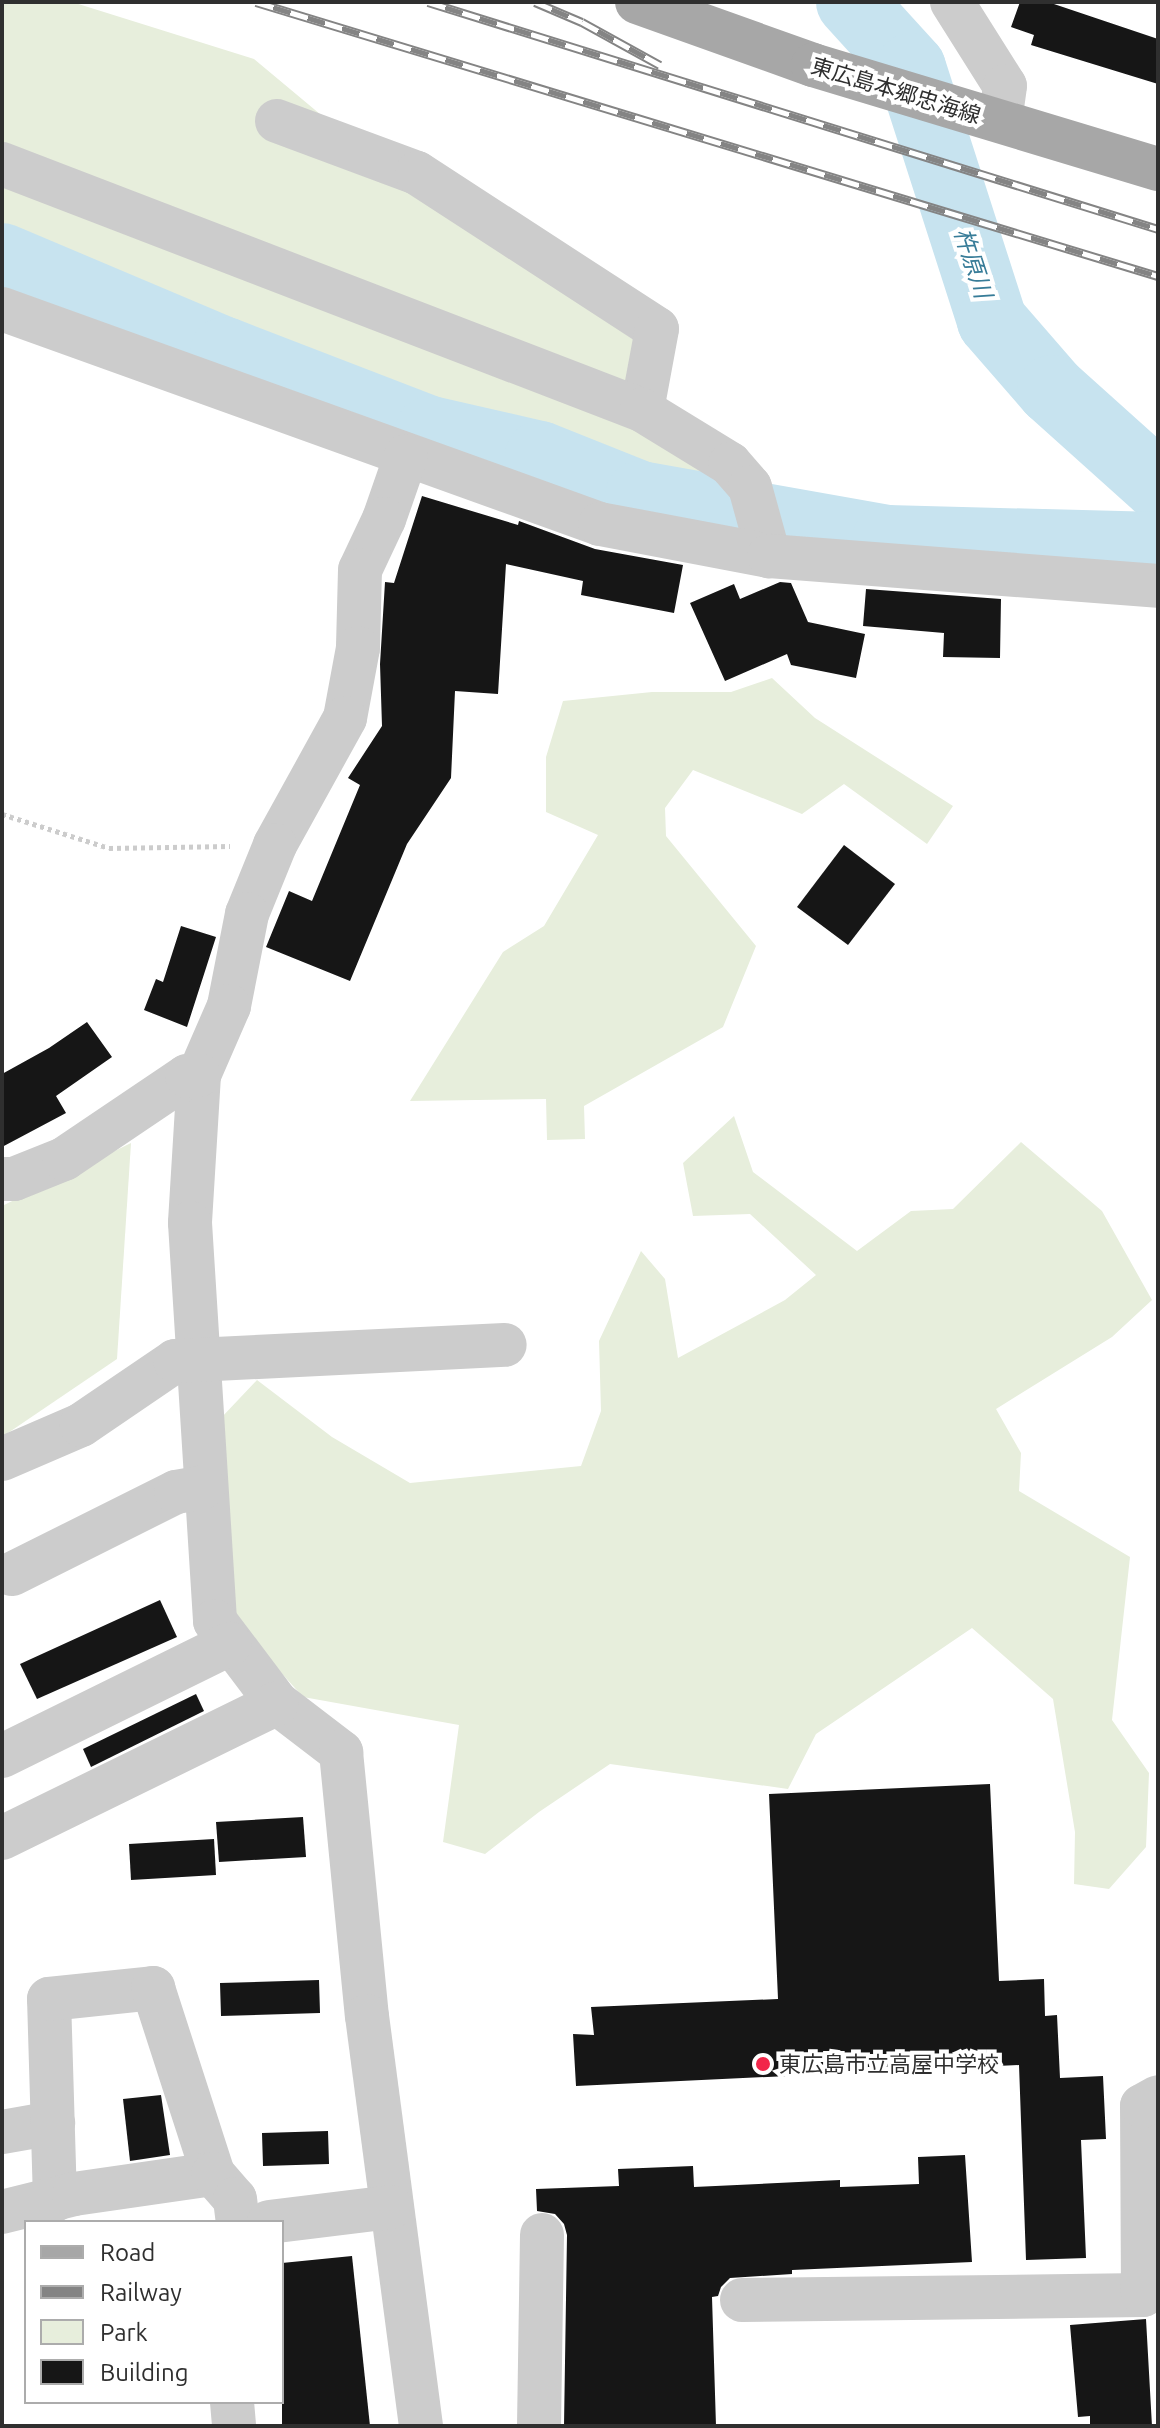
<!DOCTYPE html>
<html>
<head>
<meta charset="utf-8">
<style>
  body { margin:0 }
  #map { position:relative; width:1160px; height:2428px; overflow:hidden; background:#fff; font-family:Ubuntu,"Noto Sans JP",sans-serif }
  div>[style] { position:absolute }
  .green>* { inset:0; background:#e7eedc }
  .river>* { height:70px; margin:-35px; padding:0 35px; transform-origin:35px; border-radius:35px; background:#c7e3ef }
  .building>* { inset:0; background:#161616 }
  .path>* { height:5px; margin-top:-2.5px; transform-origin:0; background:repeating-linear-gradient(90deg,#ccc 0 4px,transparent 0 8px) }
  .minor>* { height:44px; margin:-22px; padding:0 22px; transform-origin:22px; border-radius:22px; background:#ccc }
  .major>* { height:44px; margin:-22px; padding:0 22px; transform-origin:22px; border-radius:22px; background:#a7a7a7 }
  .rail>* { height:9px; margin-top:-4.5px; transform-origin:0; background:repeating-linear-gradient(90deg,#fff 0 18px,#848484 0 36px); box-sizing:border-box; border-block:2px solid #848484 }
  .dots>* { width:22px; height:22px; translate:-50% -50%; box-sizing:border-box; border:4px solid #fff; border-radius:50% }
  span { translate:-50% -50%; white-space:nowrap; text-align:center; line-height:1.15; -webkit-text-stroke:8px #fff; paint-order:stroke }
  .street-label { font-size:22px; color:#2f2f2f }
  .poi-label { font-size:22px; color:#2f2f2f }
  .left { translate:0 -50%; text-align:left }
  .water-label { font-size:24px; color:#377c98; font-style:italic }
  .frame { position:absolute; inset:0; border:4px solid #2f2f2f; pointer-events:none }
  .legend { position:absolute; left:24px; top:2220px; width:260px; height:184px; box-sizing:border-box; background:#fff; border:2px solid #acacac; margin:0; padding:10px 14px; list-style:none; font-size:24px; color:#2f2f2f }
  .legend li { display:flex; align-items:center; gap:16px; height:40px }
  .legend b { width:40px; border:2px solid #acacac }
</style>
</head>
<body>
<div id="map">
  <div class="green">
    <div style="clip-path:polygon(2px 2px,72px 2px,254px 59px,405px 185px,636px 341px,627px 404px,730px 464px,729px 498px,269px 349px,2px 239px)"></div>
    <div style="clip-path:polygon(772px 678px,815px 718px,953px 806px,927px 844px,844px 784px,802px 814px,693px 770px,665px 808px,666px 836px,756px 946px,723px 1027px,584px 1106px,585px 1139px,547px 1140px,546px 1099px,410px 1101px,503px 952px,544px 926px,598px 835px,546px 812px,546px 757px,563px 701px,652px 692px,731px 692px)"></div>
    <div style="clip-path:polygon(734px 1116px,753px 1172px,857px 1251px,911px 1211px,953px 1209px,1021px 1142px,1102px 1211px,1152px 1300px,1112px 1337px,996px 1409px,1021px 1453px,1019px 1491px,1130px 1557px,1112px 1720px,1149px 1773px,1146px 1847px,1109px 1889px,1074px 1884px,1075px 1832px,1053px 1699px,972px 1628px,816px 1734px,788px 1789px,610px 1764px,539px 1812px,485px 1854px,443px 1842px,459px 1725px,303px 1697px,232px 1618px,221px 1418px,257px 1380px,332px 1437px,410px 1483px,581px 1466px,601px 1411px,599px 1341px,641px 1251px,665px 1279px,678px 1358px,785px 1300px,816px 1275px,750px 1214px,693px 1216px,683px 1163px)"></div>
    <div style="clip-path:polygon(131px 1143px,117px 1359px,2px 1437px,2px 1206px)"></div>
  </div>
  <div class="river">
    <div style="left:851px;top:2px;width:89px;rotate:47.7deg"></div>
    <div style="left:911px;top:68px;width:266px;rotate:72.2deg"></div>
    <div style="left:992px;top:321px;width:91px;rotate:49deg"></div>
    <div style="left:1052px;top:390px;width:142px;rotate:41.9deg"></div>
    <div style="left:2px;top:258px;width:242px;rotate:22.9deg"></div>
    <div style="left:225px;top:352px;width:220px;rotate:21.1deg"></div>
    <div style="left:430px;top:431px;width:113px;rotate:12.8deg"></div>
    <div style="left:540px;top:456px;width:108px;rotate:21.8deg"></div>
    <div style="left:640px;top:496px;width:251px;rotate:10.1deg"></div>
    <div style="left:887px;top:540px;width:271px;rotate:1.5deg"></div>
  </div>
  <div class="building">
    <div style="clip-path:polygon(1020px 2px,1048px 2px,1158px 39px,1158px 84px,1031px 45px,1034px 35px,1011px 27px)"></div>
    <div style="clip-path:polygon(422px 496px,518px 525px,519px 521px,595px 549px,683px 565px,674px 613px,581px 595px,583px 581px,506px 564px,498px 694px,455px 691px,451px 778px,407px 844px,350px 981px,266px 947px,289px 891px,312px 901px,360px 785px,348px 778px,382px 726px,380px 664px,385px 582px,394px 583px)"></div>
    <div style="clip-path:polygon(780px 582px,791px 583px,808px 622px,865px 634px,856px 678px,791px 665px,787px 654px,725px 681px,690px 603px,734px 584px,740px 599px)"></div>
    <div style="clip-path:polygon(866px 589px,1001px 599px,1000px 658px,943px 657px,944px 633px,863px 626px)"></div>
    <div style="clip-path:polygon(844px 845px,895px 884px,848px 945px,797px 907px)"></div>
    <div style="clip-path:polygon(181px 926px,216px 937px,187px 1027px,144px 1010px,156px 979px,163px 982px)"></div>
    <div style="clip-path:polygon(87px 1022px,112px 1057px,56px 1096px,66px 1113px,2px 1147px,2px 1074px,49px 1048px)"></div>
    <div style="clip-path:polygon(160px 1600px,177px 1637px,37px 1699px,20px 1664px)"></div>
    <div style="clip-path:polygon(196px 1694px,204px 1711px,91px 1767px,83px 1749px)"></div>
    <div style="clip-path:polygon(990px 1784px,999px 1981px,1044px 1979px,1045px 2016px,1057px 2015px,1060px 2078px,1103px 2076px,1106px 2139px,1081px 2140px,1086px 2258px,1026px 2260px,1019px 2065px,576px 2086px,573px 2034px,594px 2035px,591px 2007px,778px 1999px,769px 1794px)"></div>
    <div style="clip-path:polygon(303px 1817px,306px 1857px,219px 1862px,216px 1822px)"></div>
    <div style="clip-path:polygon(214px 1839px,216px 1875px,131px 1880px,129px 1844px)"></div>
    <div style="clip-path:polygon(319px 1980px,320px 2013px,221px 2016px,220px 1983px)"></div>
    <div style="clip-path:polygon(161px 2095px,170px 2155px,130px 2161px,123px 2099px)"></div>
    <div style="clip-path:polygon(328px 2131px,329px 2164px,263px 2166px,262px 2133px)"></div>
    <div style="clip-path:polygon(965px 2155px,972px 2262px,792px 2270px,792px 2274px,730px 2278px,721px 2287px,718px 2296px,712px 2297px,716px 2426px,564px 2426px,567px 2235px,564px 2224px,555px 2214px,537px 2211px,536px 2189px,619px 2186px,618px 2169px,693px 2166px,694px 2187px,840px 2180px,840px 2187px,919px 2184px,918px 2157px)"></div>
    <div style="clip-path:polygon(352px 2256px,370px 2426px,282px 2426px,282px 2263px)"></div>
    <div style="clip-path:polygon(1146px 2319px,1152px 2426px,1090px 2426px,1090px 2416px,1078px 2417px,1070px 2325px)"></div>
  </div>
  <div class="path">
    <div style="left:2px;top:814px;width:112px;rotate:17.6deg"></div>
    <div style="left:109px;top:848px;width:121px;rotate:-0.9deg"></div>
  </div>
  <div class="minor">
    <div style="left:952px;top:2px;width:99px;rotate:57.8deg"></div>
    <div style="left:1005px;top:86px;width:35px;rotate:98deg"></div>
    <div style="left:277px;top:121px;width:149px;rotate:20.4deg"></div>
    <div style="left:417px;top:173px;width:286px;rotate:33deg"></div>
    <div style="left:657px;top:329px;width:82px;rotate:100.5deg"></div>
    <div style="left:2px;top:164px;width:686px;rotate:21.03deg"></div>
    <div style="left:642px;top:410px;width:103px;rotate:31.5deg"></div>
    <div style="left:730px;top:464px;width:30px;rotate:49deg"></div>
    <div style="left:750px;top:487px;width:72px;rotate:74.6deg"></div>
    <div style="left:2px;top:309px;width:635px;rotate:19.78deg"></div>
    <div style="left:600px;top:524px;width:172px;rotate:10.7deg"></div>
    <div style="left:769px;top:556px;width:390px;rotate:4.4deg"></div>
    <div style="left:406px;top:456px;width:67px;rotate:109.2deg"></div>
    <div style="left:384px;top:519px;width:56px;rotate:115.2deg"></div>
    <div style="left:360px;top:570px;width:78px;rotate:91.5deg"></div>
    <div style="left:358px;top:648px;width:71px;rotate:100.5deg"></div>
    <div style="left:345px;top:718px;width:145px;rotate:118.9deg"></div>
    <div style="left:275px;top:845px;width:74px;rotate:112.1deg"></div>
    <div style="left:247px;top:914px;width:94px;rotate:101.1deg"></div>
    <div style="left:229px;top:1006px;width:75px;rotate:113.5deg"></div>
    <div style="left:199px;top:1075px;width:148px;rotate:93.5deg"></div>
    <div style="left:190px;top:1223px;width:399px;rotate:86.4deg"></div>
    <div style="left:215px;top:1621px;width:103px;rotate:52.9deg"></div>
    <div style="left:277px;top:1703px;width:81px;rotate:37.4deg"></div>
    <div style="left:341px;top:1752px;width:265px;rotate:84.4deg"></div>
    <div style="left:367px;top:2016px;width:414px;rotate:82.5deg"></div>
    <div style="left:2px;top:1179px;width:12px"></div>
    <div style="left:14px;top:1179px;width:54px;rotate:-21.8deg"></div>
    <div style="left:64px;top:1159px;width:148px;rotate:-34deg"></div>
    <div style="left:187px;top:1076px;width:12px;rotate:-5deg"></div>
    <div style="left:2px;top:1459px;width:86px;rotate:-23.3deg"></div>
    <div style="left:81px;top:1425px;width:114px;rotate:-34.2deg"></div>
    <div style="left:175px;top:1361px;width:330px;rotate:-2.8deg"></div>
    <div style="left:12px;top:1574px;width:183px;rotate:-26.6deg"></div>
    <div style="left:176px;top:1492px;width:28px;rotate:-10deg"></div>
    <div style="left:2px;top:1756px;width:254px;rotate:-26.2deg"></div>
    <div style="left:2px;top:1838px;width:306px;rotate:-26.1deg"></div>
    <div style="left:2px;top:2132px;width:52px;rotate:-10deg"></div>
    <div style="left:55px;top:2200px;width:201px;rotate:-91.7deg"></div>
    <div style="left:49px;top:1999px;width:105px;rotate:-6deg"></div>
    <div style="left:153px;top:1988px;width:195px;rotate:72.1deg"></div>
    <div style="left:2px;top:2212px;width:74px;rotate:-14deg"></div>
    <div style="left:74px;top:2194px;width:140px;rotate:-8.2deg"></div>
    <div style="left:213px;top:2174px;width:33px;rotate:49deg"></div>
    <div style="left:235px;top:2199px;width:23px;rotate:83deg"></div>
    <div style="left:269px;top:2222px;width:123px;rotate:-7deg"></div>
    <div style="left:742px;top:2300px;width:401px;rotate:-0.7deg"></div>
    <div style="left:1143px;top:2295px;width:189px;rotate:-90.3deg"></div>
    <div style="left:1142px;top:2106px;width:18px;rotate:-29deg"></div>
    <div style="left:232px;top:2402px;width:24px;rotate:85deg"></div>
    <div style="left:539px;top:2426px;width:191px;rotate:-89.1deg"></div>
  </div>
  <div class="major">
    <div style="left:637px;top:2px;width:187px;rotate:19.7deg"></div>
    <div style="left:813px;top:65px;width:360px;rotate:16.8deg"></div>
  </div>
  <div class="rail">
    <div style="left:256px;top:2px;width:943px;rotate:16.9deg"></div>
    <div style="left:428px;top:2px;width:764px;rotate:17.27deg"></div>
    <div style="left:535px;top:2px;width:51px;rotate:23.1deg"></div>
    <div style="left:582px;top:22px;width:89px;rotate:28.9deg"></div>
  </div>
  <div class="dots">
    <div style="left:763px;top:2064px;background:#f22649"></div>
  </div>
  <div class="street-label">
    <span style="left:896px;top:90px;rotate:17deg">東広島本郷忠海線</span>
  </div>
  <div class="poi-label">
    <span class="left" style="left:779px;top:2064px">東広島市立高屋中学校</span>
  </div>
  <div class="water-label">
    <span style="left:973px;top:263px;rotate:72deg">杵原川</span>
  </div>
  <div class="frame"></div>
  <ul class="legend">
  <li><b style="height:10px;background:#a7a7a7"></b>Road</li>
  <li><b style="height:10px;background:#848484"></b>Railway</li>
  <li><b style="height:22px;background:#e7eedc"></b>Park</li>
  <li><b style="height:22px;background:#161616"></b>Building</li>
  </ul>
</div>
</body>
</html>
